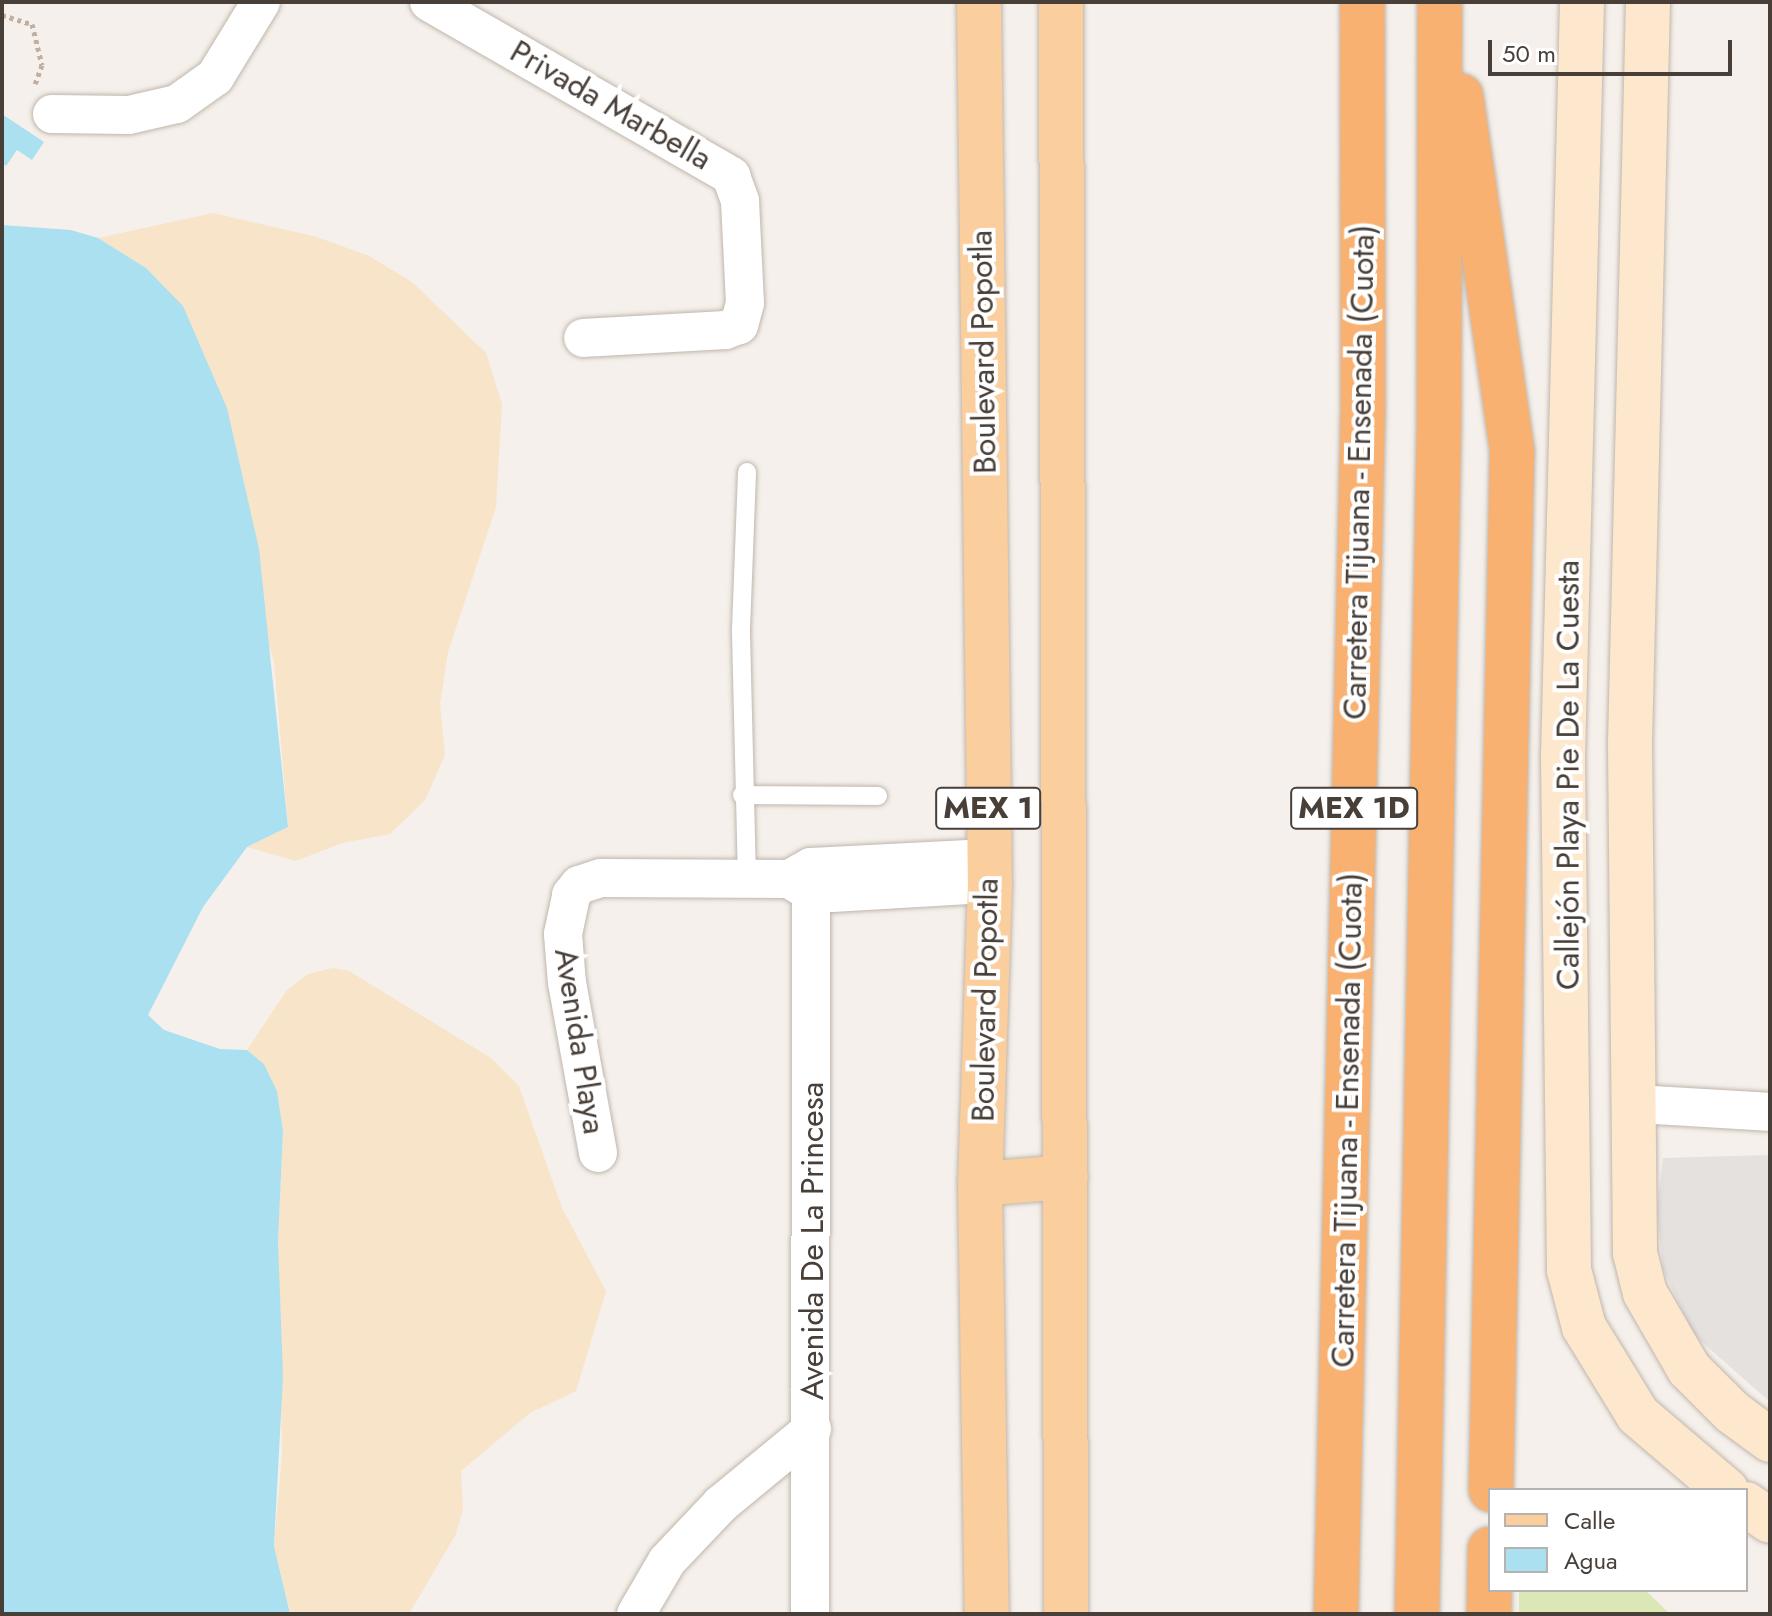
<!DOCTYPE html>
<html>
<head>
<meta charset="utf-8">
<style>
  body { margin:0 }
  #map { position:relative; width:1772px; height:1616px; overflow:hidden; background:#f5f0eb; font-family:Jost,sans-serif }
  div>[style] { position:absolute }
  .green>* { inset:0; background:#dbe7b5 }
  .sand>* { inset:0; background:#f7e4c9 }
  .parking>* { inset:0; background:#e4e1df }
  .water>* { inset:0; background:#aae0ef }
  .path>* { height:5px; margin-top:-2.5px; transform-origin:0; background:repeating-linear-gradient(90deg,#c2af9f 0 4px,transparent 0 8px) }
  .roads { filter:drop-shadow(0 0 2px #c0b6ad) drop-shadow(0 0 2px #c0b6ad) }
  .service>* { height:18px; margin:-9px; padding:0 9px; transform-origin:9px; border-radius:9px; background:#fff }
  .minor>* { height:38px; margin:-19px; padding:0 19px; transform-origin:19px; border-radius:19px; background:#fff }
  .secondary>* { height:44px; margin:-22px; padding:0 22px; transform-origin:22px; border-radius:22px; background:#fde8cd }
  .primary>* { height:44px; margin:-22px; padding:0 22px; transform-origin:22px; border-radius:22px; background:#fbce9e }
  .motorway>* { height:44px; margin:-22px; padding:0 22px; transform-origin:22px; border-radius:22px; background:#f9b171 }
  span { translate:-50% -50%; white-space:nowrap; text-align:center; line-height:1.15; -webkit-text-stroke:8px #fff; paint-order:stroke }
  .shield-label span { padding:2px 6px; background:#fff; border:2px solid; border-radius:6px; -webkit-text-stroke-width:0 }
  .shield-label { font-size:30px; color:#493f39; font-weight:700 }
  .street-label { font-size:32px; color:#493f39 }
  .frame { position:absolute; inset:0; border:4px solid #493f39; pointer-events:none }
  .legend { position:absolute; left:1488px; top:1488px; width:260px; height:104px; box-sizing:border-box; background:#fff; border:2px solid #b6b2b0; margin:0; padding:10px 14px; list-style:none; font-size:24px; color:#493f39 }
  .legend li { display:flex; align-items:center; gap:16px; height:40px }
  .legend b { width:40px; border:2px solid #b6b2b0 }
  .scale { position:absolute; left:1488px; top:40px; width:244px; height:36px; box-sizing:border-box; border:4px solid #493f39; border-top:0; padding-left:10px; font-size:24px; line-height:28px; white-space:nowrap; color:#493f39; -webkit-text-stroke:6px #fff; paint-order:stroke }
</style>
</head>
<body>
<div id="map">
  <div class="green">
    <div style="clip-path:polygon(1519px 1590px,1645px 1590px,1670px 1614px,1519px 1614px)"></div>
  </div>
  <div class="sand">
    <div style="clip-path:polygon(213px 213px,317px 237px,369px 256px,412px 282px,486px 353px,502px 404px,496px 507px,448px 652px,440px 704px,445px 755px,425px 800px,390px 834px,342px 843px,296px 861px,247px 847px,288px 827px,274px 661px,146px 268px,98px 238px)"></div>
    <div style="clip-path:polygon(333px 968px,349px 971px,491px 1058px,519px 1086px,562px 1208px,606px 1291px,576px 1391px,530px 1413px,461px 1471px,463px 1509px,456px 1534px,409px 1614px,290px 1614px,274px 1546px,282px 1455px,278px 1241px,283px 1131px,277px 1091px,264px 1064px,247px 1050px,287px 990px,308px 974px)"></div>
  </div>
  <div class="parking">
    <div style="clip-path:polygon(1770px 1155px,1770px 1402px,1694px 1335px,1663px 1269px,1657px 1210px,1663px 1158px)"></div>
  </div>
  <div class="water">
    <div style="clip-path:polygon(2px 114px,44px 142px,32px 160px,17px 150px,6px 166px,2px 163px)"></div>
    <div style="clip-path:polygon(2px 225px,71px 230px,98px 238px,146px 268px,183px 306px,227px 408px,259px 549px,288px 827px,247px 847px,203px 907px,148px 1015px,164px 1030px,220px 1049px,247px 1050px,264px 1064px,277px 1091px,283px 1131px,278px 1241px,283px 1377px,274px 1546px,290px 1614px,2px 1614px)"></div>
  </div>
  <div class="path">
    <div style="left:2px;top:15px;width:31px;rotate:17deg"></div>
    <div style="left:32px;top:24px;width:42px;rotate:76.3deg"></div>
    <div style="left:42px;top:65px;width:20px;rotate:110deg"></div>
  </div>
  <div class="roads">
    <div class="service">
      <div style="left:742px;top:795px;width:136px;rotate:0.4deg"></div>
      <div style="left:747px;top:879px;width:250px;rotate:-91.4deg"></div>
      <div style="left:741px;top:629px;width:157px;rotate:-87.8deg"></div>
    </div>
    <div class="minor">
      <div style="left:429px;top:2px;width:349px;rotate:29.9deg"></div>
      <div style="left:731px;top:176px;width:27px;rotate:70deg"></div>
      <div style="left:740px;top:201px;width:102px;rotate:87.2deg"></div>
      <div style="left:745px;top:303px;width:23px;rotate:105deg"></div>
      <div style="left:739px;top:325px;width:15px;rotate:160deg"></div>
      <div style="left:725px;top:330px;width:142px;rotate:176.8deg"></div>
      <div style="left:52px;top:114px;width:77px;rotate:0.7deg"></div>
      <div style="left:129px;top:115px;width:49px;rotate:-12.9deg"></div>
      <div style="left:177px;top:104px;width:47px;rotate:-35.4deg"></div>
      <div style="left:215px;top:77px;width:88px;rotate:-58.5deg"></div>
      <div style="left:789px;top:879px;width:26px;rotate:31deg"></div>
      <div style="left:811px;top:892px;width:21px;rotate:3deg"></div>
      <div style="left:832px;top:893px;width:158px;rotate:-3.3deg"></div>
      <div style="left:1637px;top:1104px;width:133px;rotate:3.4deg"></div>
      <div style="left:598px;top:1153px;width:173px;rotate:-100.3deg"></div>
      <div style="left:567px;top:983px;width:49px;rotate:-94.7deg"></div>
      <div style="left:563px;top:934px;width:40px;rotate:-78deg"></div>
      <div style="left:571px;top:895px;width:13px;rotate:-51deg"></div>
      <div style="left:579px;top:885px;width:23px;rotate:-18deg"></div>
      <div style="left:601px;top:878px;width:188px;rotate:0.3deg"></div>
      <div style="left:789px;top:879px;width:25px;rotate:-29deg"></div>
      <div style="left:811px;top:867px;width:177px;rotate:-2.9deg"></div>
      <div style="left:636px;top:1614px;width:61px;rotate:-59.7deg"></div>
      <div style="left:667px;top:1561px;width:79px;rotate:-46.5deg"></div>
      <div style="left:721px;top:1504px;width:118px;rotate:-39.5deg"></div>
      <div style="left:810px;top:1614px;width:747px;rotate:-89.92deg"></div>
    </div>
    <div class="secondary">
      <div style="left:1582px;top:2px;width:754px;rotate:91.44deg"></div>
      <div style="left:1563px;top:756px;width:514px;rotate:89.33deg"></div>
      <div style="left:1569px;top:1270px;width:59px;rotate:75.3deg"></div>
      <div style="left:1584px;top:1327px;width:103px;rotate:58.5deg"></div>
      <div style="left:1638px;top:1415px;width:116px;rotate:40.4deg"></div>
      <div style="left:1648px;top:2px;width:740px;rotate:91.39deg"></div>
      <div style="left:1630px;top:742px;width:511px;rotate:89.44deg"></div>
      <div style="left:1635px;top:1253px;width:41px;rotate:76deg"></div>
      <div style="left:1645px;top:1293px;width:88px;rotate:59.9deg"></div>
      <div style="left:1689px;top:1369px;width:61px;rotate:45deg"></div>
      <div style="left:1732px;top:1412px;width:47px;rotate:36.4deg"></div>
      <div style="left:1746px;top:1504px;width:29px;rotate:35deg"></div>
    </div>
    <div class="primary">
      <div style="left:979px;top:2px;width:882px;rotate:89.29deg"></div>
      <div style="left:990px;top:884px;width:300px;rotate:91.9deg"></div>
      <div style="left:980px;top:1184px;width:430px;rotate:89.1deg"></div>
      <div style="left:1061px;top:2px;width:1612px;rotate:89.82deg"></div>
      <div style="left:980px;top:1184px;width:86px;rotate:-4.7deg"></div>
    </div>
    <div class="motorway">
      <div style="left:1461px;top:96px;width:360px;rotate:81.8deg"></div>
      <div style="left:1512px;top:452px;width:1038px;rotate:91.16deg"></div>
      <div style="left:1336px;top:1614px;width:1213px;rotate:-88.72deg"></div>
      <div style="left:1363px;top:401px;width:399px;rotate:-90.1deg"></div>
      <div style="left:1417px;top:1614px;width:1186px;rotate:-88.94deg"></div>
      <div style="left:1439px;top:428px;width:426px;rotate:-89.9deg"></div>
      <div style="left:1489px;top:1614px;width:65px;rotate:-89.1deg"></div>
    </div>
  </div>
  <div class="shield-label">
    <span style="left:988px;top:808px">MEX 1</span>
    <span style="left:1354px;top:808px">MEX 1D</span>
  </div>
  <div class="street-label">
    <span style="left:611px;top:105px;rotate:30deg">Privada Marbella</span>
    <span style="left:983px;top:352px;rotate:-91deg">Boulevard Popotla</span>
    <span style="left:1359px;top:472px;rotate:-89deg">Carretera Tijuana - Ensenada (Cuota)</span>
    <span style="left:1568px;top:775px;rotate:-90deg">Callejón Playa Pie De La Cuesta</span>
    <span style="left:985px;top:1000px;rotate:-89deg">Boulevard Popotla</span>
    <span style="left:580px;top:1041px;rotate:81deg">Avenida Playa</span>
    <span style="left:1347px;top:1120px;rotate:-89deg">Carretera Tijuana - Ensenada (Cuota)</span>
    <span style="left:812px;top:1241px;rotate:-90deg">Avenida De La Princesa</span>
  </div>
  <div class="frame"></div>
  <ul class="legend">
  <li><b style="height:10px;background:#fbce9e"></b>Calle</li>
  <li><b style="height:22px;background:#aae0ef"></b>Agua</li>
  </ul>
  <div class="scale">50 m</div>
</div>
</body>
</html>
